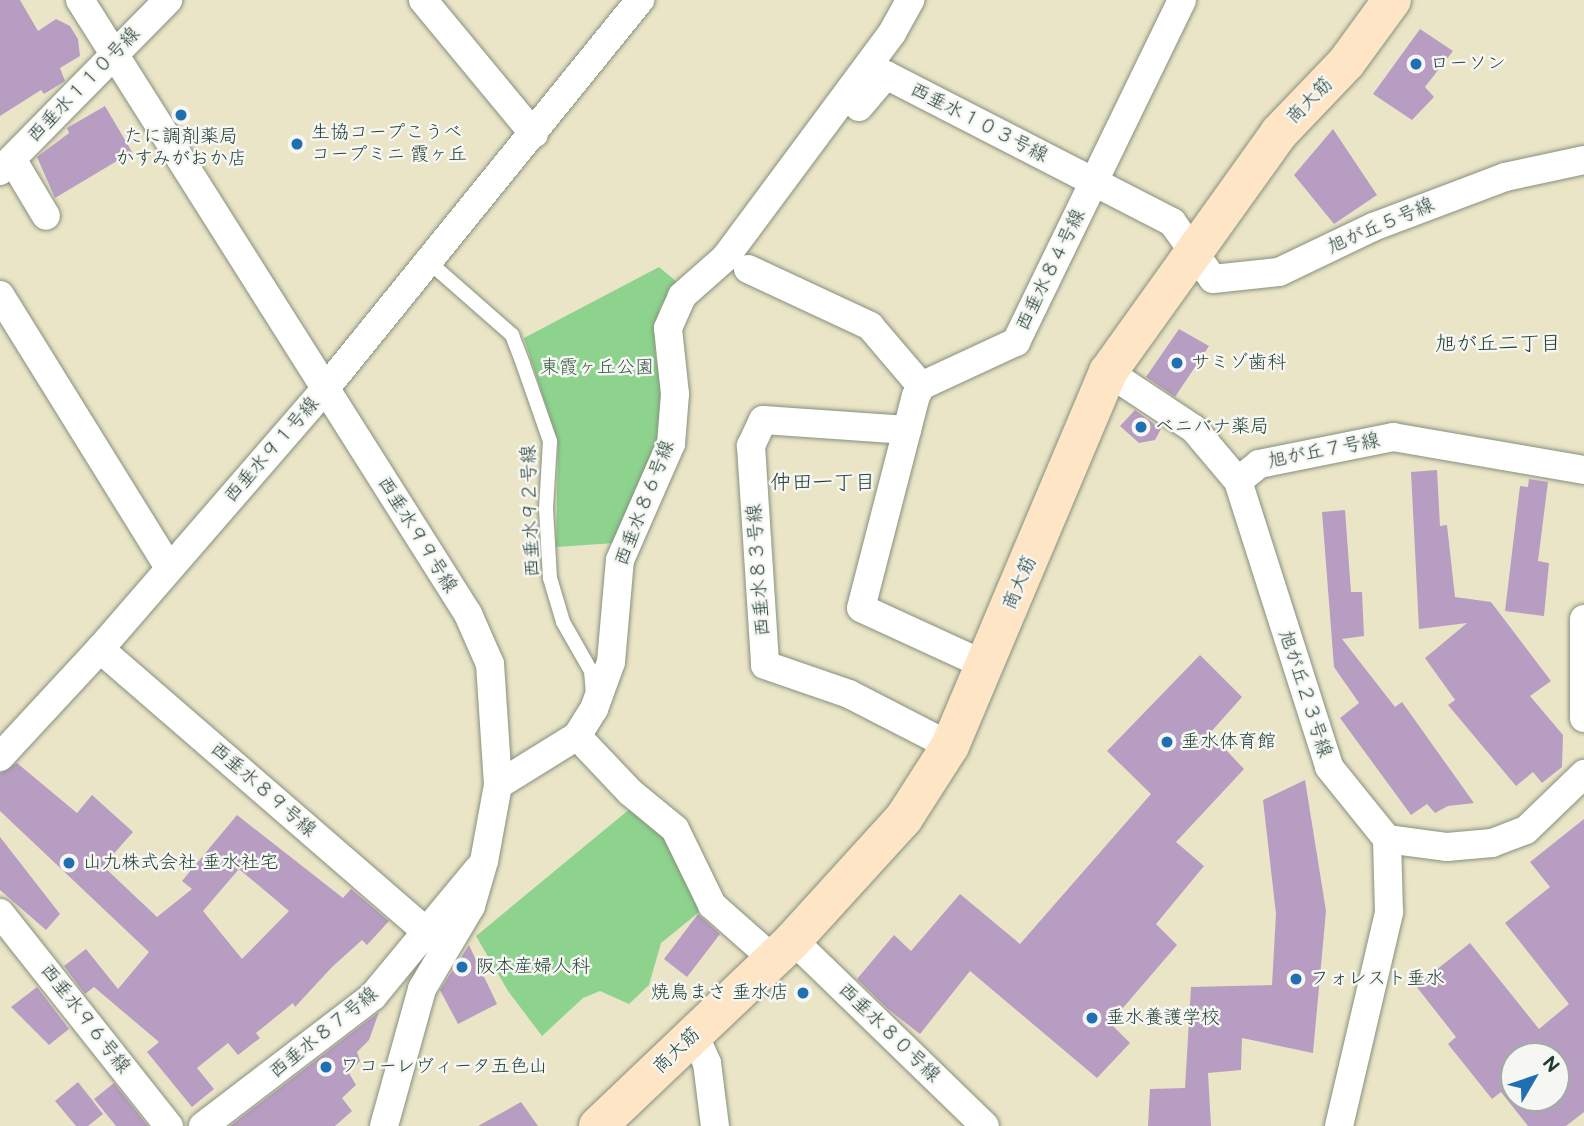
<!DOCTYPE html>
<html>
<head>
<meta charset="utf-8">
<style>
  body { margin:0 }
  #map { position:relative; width:1584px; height:1126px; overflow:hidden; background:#ebe5c7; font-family:"Balsamiq Sans","Klee One",sans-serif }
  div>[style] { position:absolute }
  .green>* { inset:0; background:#8dd38e }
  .building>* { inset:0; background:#b89dc3 }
  .roads { filter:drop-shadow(0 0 2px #85917e) drop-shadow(0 0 2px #85917e) }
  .lane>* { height:14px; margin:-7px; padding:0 7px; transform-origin:7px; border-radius:7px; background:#fff }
  .street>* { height:28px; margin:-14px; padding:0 14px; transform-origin:14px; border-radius:14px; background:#fff }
  .secondary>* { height:38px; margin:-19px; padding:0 19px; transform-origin:19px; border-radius:19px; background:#fee5c5 }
  .dots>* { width:19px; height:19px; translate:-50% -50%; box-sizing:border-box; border:4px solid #f6f6f2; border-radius:50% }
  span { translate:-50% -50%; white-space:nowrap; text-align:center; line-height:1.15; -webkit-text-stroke:5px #f6f6f2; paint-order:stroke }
  .poi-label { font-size:19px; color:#1f3d34 }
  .left { translate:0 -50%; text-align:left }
  .right { translate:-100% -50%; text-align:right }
  .street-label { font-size:19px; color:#1f3d34 }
  .park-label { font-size:19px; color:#355b46 }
  .neighbourhood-label { font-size:21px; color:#1f3d34 }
  .north { position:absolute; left:1500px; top:1042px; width:70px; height:70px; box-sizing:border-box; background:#f6f6f2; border:2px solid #a0aca6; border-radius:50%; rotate:51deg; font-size:19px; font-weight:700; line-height:28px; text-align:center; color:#1f3d34 }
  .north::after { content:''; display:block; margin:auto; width:24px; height:32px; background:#1f6fb2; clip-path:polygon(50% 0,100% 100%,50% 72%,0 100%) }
</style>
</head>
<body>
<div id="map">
  <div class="green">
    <div style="clip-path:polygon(659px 267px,677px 282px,660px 307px,655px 352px,668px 422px,615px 543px,556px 547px,558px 443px,524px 338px)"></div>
    <div style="clip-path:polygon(637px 803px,678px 855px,703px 909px,661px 943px,649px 985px,629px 1004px,600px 991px,583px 998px,542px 1036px,508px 991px,476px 936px)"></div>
  </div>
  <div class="building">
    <div style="clip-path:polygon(0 0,20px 0,38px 31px,56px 19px,70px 26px,78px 39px,80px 56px,60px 68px,65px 81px,44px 94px,41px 90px,0 116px)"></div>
    <div style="clip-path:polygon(1420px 29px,1453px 51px,1425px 87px,1434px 97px,1412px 120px,1373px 94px)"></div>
    <div style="clip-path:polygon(105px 106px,132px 152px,55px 198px,37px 157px,69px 133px,67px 128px)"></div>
    <div style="clip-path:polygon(1333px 129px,1377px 195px,1334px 224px,1294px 175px)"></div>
    <div style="clip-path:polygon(1179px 329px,1209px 346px,1175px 397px,1146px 377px)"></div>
    <div style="clip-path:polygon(1135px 410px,1161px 429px,1155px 440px,1139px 443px,1120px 426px)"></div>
    <div style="clip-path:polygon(1437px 470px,1440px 526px,1447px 525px,1455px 597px,1491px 602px,1551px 681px,1530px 696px,1563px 735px,1562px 767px,1542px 783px,1533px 772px,1516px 786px,1448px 705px,1455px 700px,1425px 658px,1467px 623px,1419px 629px,1411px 472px)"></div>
    <div style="clip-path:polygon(1529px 479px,1548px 482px,1538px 561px,1549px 563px,1544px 616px,1505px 611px,1520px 486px,1528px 487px)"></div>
    <div style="clip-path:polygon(1345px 510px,1351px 592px,1362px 592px,1364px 636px,1342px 639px,1395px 707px,1402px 702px,1474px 803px,1448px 806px,1435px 813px,1427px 804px,1411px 815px,1340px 718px,1359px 703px,1334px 667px,1322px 512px)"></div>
    <div style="clip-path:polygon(1200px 655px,1242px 697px,1210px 733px,1244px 769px,1176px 842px,1204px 866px,1156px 924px,1177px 945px,1110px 1023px,1130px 1043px,1097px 1078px,970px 971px,920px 1034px,888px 1009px,857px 979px,894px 935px,911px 951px,960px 894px,1020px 944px,1151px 794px,1107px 751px)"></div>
    <div style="clip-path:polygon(evenodd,17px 763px,77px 813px,92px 795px,133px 832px,103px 866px,157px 917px,192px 889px,182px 881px,237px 815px,343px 898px,351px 889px,389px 921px,367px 945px,362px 940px,332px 967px,295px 1007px,293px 1003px,256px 1033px,260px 1038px,238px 1055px,228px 1043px,197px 1068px,214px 1089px,192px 1107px,147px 1052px,159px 1042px,94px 987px,85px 994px,64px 966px,86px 949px,118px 989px,149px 952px,0 811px,0 773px,17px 763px,239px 869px,289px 911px,242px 959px,203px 911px,239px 869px)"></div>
    <div style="clip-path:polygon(1305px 780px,1326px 911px,1313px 1053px,1242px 1038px,1241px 1070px,1208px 1073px,1211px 1126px,1148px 1126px,1150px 1089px,1185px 1088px,1191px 987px,1272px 985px,1276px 914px,1263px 800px)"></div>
    <div style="clip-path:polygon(evenodd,1584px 819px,1584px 1112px,1566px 1126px,1528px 1126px,1501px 1092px,1492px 1099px,1448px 1044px,1456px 1037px,1416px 986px,1470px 943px,1539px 1029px,1569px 1004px,1505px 923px,1550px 887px,1530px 862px,1584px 819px,1514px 1056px,1556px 1056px,1556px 1098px,1514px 1098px,1514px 1056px)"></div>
    <div style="clip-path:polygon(0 837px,60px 914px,46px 930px,0 890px)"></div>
    <div style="clip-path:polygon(698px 914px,720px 934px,687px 977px,664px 959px)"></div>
    <div style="clip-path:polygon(469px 945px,497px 1004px,458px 1024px,440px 990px)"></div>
    <div style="clip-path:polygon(37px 987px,69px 1029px,49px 1045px,11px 1007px)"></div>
    <div style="clip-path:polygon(379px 1012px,369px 1040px,357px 1052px,360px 1061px,349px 1073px,356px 1085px,342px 1098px,352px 1111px,335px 1126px,230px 1126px)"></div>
    <div style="clip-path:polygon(78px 1082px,103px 1114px,88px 1126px,76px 1126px,55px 1101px)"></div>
    <div style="clip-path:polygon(114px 1083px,148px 1126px,116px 1126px,94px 1099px)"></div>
    <div style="clip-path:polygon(521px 1102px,538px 1126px,478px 1126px)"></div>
  </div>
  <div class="roads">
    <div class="lane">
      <div style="left:429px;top:262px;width:111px;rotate:41.3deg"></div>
      <div style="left:512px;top:335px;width:31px;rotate:69deg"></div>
      <div style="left:523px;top:364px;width:82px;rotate:70.7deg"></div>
      <div style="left:550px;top:441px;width:68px;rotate:93.4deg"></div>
      <div style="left:546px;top:509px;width:69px;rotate:86.7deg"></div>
      <div style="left:550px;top:578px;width:46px;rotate:73.5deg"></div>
      <div style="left:563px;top:622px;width:56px;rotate:60.3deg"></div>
      <div style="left:591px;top:671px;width:23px;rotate:85deg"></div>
    </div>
    <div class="street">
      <div style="left:80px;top:0;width:726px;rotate:57.71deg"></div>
      <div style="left:468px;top:614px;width:55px;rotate:66.3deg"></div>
      <div style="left:490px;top:664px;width:121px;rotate:86.2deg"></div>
      <div style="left:498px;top:785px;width:77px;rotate:100.4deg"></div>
      <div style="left:484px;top:861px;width:47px;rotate:106.1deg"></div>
      <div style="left:471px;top:906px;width:96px;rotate:120.6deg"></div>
      <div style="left:422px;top:989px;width:142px;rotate:105.5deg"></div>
      <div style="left:423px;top:0;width:174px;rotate:50.4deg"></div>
      <div style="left:859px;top:107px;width:42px;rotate:-49.8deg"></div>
      <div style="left:886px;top:75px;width:322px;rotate:27.2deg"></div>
      <div style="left:1172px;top:222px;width:70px;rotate:54.3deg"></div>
      <div style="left:1213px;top:279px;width:66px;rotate:-6.1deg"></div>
      <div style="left:1279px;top:272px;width:104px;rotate:-25.6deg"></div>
      <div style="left:1373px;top:227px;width:141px;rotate:-20.7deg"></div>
      <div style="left:1505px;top:177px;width:81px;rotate:-12.1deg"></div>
      <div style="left:12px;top:159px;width:66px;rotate:59.2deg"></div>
      <div style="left:0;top:171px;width:240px;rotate:-45.5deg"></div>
      <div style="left:748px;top:269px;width:135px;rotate:25deg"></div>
      <div style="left:870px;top:326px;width:79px;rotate:49.6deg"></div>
      <div style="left:0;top:295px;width:321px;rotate:58.2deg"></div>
      <div style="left:1108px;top:372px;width:103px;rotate:33.5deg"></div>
      <div style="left:1194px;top:429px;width:68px;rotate:49.8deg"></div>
      <div style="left:1238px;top:481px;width:300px;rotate:72.3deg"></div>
      <div style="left:1329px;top:767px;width:92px;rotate:51.1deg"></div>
      <div style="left:1387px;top:839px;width:61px;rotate:7.6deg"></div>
      <div style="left:1447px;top:847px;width:45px;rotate:-5.1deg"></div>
      <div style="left:1492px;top:843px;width:36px;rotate:-21deg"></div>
      <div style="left:1526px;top:830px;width:81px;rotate:-44deg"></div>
      <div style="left:907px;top:430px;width:144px;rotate:-176deg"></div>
      <div style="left:763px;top:420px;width:29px;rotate:115deg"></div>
      <div style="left:751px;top:446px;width:219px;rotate:86.3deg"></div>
      <div style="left:765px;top:665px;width:89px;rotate:19deg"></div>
      <div style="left:849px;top:694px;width:114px;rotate:27.2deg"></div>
      <div style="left:1238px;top:481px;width:27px;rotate:-39deg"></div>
      <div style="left:1259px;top:464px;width:137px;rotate:-11.4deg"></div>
      <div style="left:1393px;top:437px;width:194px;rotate:9.8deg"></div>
      <div style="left:1584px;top:619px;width:99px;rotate:90deg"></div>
      <div style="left:100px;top:649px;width:430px;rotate:40.9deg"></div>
      <div style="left:985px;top:665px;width:136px;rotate:-155.3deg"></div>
      <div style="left:861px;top:608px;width:219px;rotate:-75.5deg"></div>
      <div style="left:916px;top:396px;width:11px;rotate:-63deg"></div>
      <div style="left:921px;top:386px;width:105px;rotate:-24.9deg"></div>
      <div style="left:1016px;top:342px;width:380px;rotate:-64.1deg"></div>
      <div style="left:577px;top:736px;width:77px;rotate:46.6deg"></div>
      <div style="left:630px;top:792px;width:58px;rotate:39.4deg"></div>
      <div style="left:675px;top:829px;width:85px;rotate:64deg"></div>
      <div style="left:712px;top:905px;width:81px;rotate:41.5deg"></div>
      <div style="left:0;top:757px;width:147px;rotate:-47.2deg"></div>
      <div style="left:100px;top:649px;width:344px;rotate:-49.1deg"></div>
      <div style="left:325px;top:389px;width:501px;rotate:-51deg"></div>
      <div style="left:498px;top:785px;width:93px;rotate:-31.8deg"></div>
      <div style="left:577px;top:736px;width:32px;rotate:-58deg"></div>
      <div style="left:594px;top:709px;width:50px;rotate:-70.1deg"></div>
      <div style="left:611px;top:662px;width:102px;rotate:-85deg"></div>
      <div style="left:620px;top:560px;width:127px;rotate:-66.3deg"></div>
      <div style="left:671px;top:444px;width:50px;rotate:-85.4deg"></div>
      <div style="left:675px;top:394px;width:66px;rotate:-96.1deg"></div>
      <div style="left:668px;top:328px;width:35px;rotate:-66deg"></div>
      <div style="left:682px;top:296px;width:57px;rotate:-41.5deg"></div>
      <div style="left:725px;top:258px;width:280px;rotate:-53.4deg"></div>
      <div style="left:892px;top:33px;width:38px;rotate:-61deg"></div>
      <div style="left:0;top:913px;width:272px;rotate:51.6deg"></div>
      <div style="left:793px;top:940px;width:267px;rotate:44.1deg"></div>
      <div style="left:694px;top:1034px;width:32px;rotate:66deg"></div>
      <div style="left:707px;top:1063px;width:64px;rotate:82.8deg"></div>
      <div style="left:203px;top:1126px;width:214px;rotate:-37.4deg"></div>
      <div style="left:373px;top:996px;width:165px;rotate:-50.4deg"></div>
      <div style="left:1339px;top:1126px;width:220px;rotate:-76.8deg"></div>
      <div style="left:1389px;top:912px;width:73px;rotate:-91.6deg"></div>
    </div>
    <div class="secondary">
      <div style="left:598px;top:1126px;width:269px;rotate:-43.6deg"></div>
      <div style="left:793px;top:940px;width:165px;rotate:-47.7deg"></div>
      <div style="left:904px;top:818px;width:85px;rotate:-57.4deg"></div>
      <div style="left:950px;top:746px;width:406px;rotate:-67.1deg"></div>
      <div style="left:1108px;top:372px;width:294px;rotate:-54.4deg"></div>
      <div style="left:1279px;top:133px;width:97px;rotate:-46.3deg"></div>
      <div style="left:1346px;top:63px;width:78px;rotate:-53.9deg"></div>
    </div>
  </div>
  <div class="dots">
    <div style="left:1416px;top:64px;background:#1f6fb2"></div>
    <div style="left:181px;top:115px;background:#1f6fb2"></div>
    <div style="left:297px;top:144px;background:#1f6fb2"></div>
    <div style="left:1177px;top:363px;background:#1f6fb2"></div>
    <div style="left:1141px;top:427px;background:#1f6fb2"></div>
    <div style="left:1167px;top:742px;background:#1f6fb2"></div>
    <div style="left:69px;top:863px;background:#1f6fb2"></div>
    <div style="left:462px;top:967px;background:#1f6fb2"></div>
    <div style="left:1296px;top:979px;background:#1f6fb2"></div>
    <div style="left:803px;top:993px;background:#1f6fb2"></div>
    <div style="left:1092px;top:1018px;background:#1f6fb2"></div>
    <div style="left:326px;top:1067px;background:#1f6fb2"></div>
  </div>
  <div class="poi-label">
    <span class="left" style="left:1430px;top:64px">ローソン</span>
    <span class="left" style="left:311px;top:144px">生協コープこうべ<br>コープミニ 霞ヶ丘</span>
    <span style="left:181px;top:148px">たに調剤薬局<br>かすみがおか店</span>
    <span class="left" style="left:1191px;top:363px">サミゾ歯科</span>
    <span class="left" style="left:1155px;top:427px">ベニバナ薬局</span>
    <span class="left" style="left:1181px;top:742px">垂水体育館</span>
    <span class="left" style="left:83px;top:863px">山九株式会社 垂水社宅</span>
    <span class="left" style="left:476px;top:967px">阪本産婦人科</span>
    <span class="left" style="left:1310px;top:979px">フォレスト垂水</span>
    <span class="right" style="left:789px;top:993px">焼鳥まさ 垂水店</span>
    <span class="left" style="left:1106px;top:1018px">垂水養護学校</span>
    <span class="left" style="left:340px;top:1067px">ワコーレヴィータ五色山</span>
  </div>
  <div class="street-label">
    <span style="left:84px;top:85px;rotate:-46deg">西垂水１１０号線</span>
    <span style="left:1310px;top:101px;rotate:-46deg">商大筋</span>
    <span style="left:979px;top:123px;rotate:27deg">西垂水１０３号線</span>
    <span style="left:1381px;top:226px;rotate:-23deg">旭が丘５号線</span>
    <span style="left:1051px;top:270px;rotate:-64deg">西垂水８４号線</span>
    <span style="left:272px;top:450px;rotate:-49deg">西垂水９１号線</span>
    <span style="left:1324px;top:451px;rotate:-11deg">旭が丘７号線</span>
    <span style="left:645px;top:503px;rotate:-69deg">西垂水８６号線</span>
    <span style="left:531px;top:511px;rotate:-92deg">西垂水９２号線</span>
    <span style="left:417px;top:535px;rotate:58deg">西垂水９９号線</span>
    <span style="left:759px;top:570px;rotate:-94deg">西垂水８３号線</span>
    <span style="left:1020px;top:583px;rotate:-67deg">商大筋</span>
    <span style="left:1305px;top:694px;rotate:72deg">旭が丘２３号線</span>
    <span style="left:263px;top:790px;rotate:41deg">西垂水８９号線</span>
    <span style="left:85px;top:1019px;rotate:52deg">西垂水９６号線</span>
    <span style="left:324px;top:1033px;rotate:-39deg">西垂水８７号線</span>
    <span style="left:889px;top:1033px;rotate:44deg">西垂水８０号線</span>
    <span style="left:677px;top:1051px;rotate:-44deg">商大筋</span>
  </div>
  <div class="park-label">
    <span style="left:597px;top:368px">東霞ヶ丘公園</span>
  </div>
  <div class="neighbourhood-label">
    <span style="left:1498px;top:344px">旭が丘二丁目</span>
    <span style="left:823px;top:483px">仲田一丁目</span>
  </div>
  <div class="north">N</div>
</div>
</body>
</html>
